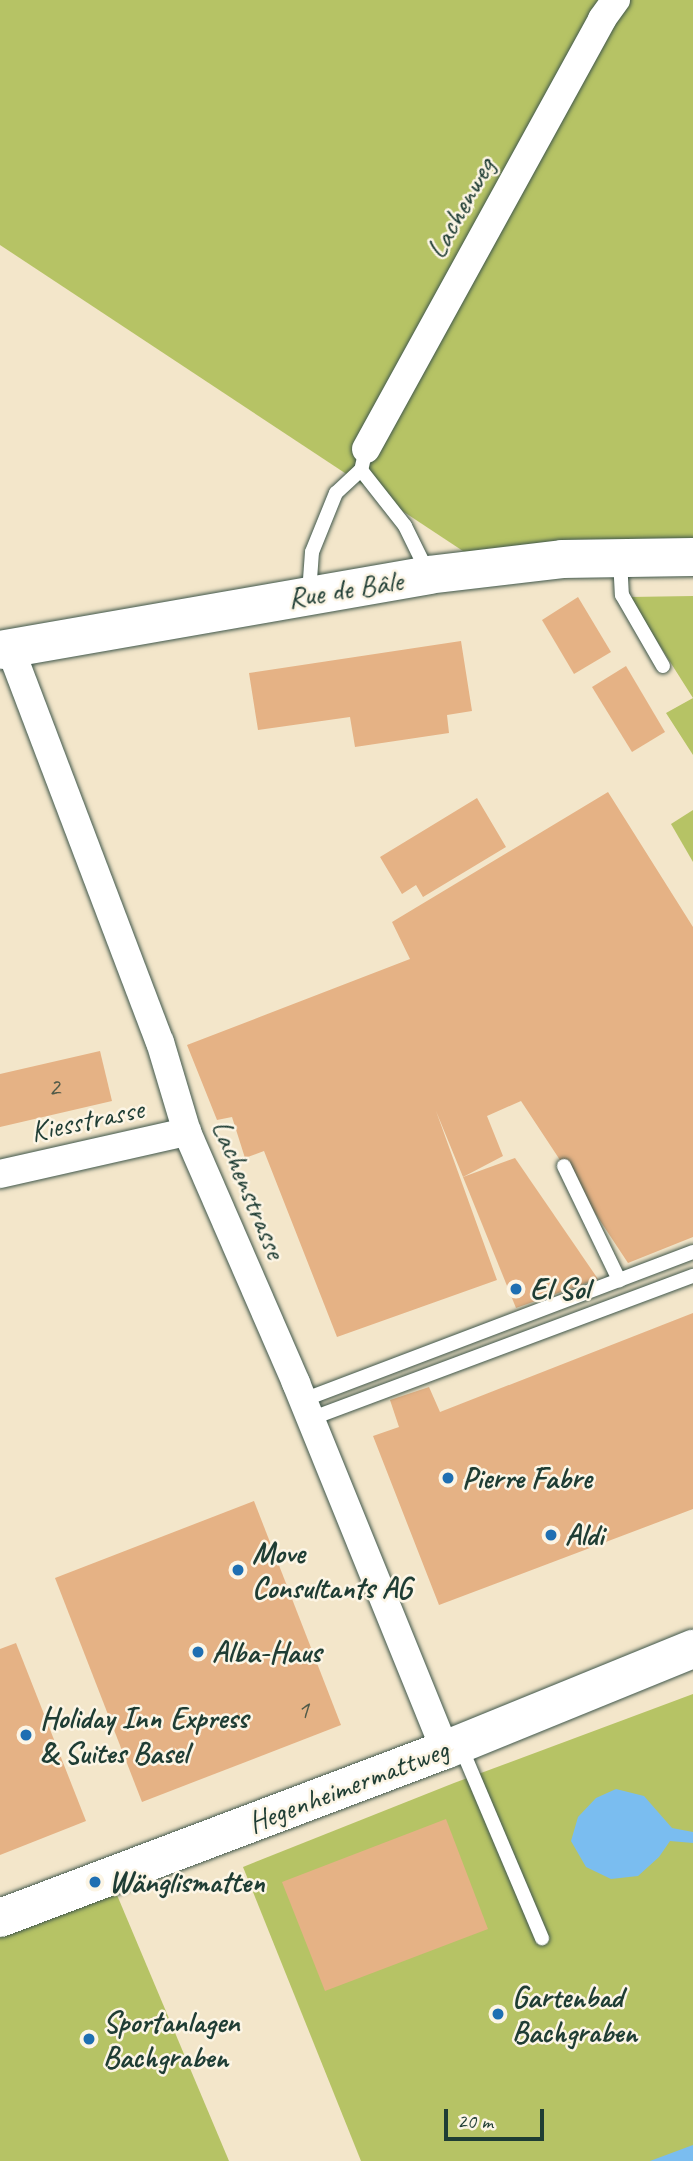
<!DOCTYPE html>
<html>
<head>
<meta charset="utf-8">
<style>
  body { margin:0 }
  #map { position:relative; width:693px; height:2161px; overflow:hidden; background:#f3e6ca; font-family:Caveat,sans-serif }
  div>[style] { position:absolute }
  .green>* { inset:0; background:#b6c365 }
  .water>* { inset:0; background:#7abdf0 }
  .building>* { inset:0; background:#e5b285 }
  .roads { filter:drop-shadow(0 0 2px #3f564a) drop-shadow(0 0 2px #3f564a) }
  .lane>* { height:14px; margin:-7px; padding:0 7px; transform-origin:7px; border-radius:7px; background:#fff }
  .street>* { height:28px; margin:-14px; padding:0 14px; transform-origin:14px; border-radius:14px; background:#fff }
  .secondary>* { height:38px; margin:-19px; padding:0 19px; transform-origin:19px; border-radius:19px; background:#fff }
  .dots>* { width:19px; height:19px; translate:-50% -50%; box-sizing:border-box; border:4px solid #fcf5e5; border-radius:50% }
  span { translate:-50% -50%; white-space:nowrap; text-align:center; line-height:1.15; -webkit-text-stroke:5px #fcf5e5; paint-order:stroke }
  .number-label { font-size:26px; color:#505a48 }
  .number-label span { -webkit-text-stroke-width:0 }
  .street-label { font-size:30px; color:#1f3d34 }
  .poi-label { font-size:30px; color:#1f3d34; font-weight:700 }
  .left { translate:0 -50%; text-align:left }
  .scale { position:absolute; left:444px; top:2109px; width:100px; height:32px; box-sizing:border-box; border:4px solid #1f3d34; border-top:0; padding-left:9px; font-size:21px; line-height:24px; white-space:nowrap; color:#1f3d34; -webkit-text-stroke:5px #fcf5e5; paint-order:stroke }
</style>
</head>
<body>
<div id="map">
  <div class="green">
    <div style="clip-path:polygon(0 0,693px 0,693px 542px,469px 555px,0 245px)"></div>
    <div style="clip-path:polygon(693px 596px,693px 755px,666px 713px,693px 698px,629px 597px)"></div>
    <div style="clip-path:polygon(693px 810px,693px 862px,671px 824px)"></div>
    <div style="clip-path:polygon(693px 1694px,693px 2161px,361px 2161px,243px 1867px,454px 1783px)"></div>
    <div style="clip-path:polygon(109px 1876px,229px 2161px,0 2161px,0 1918px)"></div>
  </div>
  <div class="water">
    <div style="clip-path:polygon(616px 1789px,644px 1796px,672px 1828px,693px 1832px,693px 1843px,670px 1841px,659px 1857px,638px 1876px,611px 1879px,586px 1867px,571px 1841px,578px 1817px,596px 1798px)"></div>
    <div style="clip-path:polygon(693px 2145px,693px 2161px,650px 2161px)"></div>
  </div>
  <div class="building">
    <div style="clip-path:polygon(578px 597px,611px 652px,574px 674px,542px 620px)"></div>
    <div style="clip-path:polygon(461px 641px,472px 711px,447px 715px,449px 733px,355px 747px,350px 717px,258px 730px,249px 673px)"></div>
    <div style="clip-path:polygon(626px 666px,665px 732px,632px 752px,592px 687px)"></div>
    <div style="clip-path:polygon(608px 792px,693px 927px,693px 1237px,628px 1263px,521px 1101px,487px 1116px,503px 1156px,463px 1177px,436px 1111px,497px 1280px,337px 1337px,264px 1151px,245px 1158px,232px 1117px,217px 1120px,187px 1045px,410px 959px,392px 922px)"></div>
    <div style="clip-path:polygon(477px 798px,506px 847px,423px 897px,416px 885px,402px 894px,380px 857px)"></div>
    <div style="clip-path:polygon(100px 1051px,112px 1101px,0 1127px,0 1074px)"></div>
    <div style="clip-path:polygon(515px 1158px,598px 1279px,516px 1308px,463px 1177px)"></div>
    <div style="clip-path:polygon(693px 1313px,693px 1509px,439px 1605px,373px 1436px,399px 1427px,390px 1400px,429px 1387px,440px 1412px)"></div>
    <div style="clip-path:polygon(254px 1501px,341px 1725px,142px 1802px,55px 1578px)"></div>
    <div style="clip-path:polygon(16px 1643px,86px 1821px,0 1855px,0 1649px)"></div>
    <div style="clip-path:polygon(446px 1819px,488px 1929px,325px 1991px,282px 1882px)"></div>
  </div>
  <div class="roads">
    <div class="lane">
      <div style="left:366px;top:449px;width:22px;rotate:103deg"></div>
      <div style="left:361px;top:470px;width:71px;rotate:51.8deg"></div>
      <div style="left:405px;top:526px;width:52px;rotate:63.9deg"></div>
      <div style="left:620px;top:559px;width:36px;rotate:87deg"></div>
      <div style="left:622px;top:595px;width:82px;rotate:60deg"></div>
      <div style="left:309px;top:593px;width:41px;rotate:-85.8deg"></div>
      <div style="left:312px;top:552px;width:64px;rotate:-67.9deg"></div>
      <div style="left:336px;top:493px;width:34px;rotate:-43deg"></div>
      <div style="left:564px;top:1166px;width:127px;rotate:64.2deg"></div>
      <div style="left:303px;top:1400px;width:417px;rotate:-20.8deg"></div>
      <div style="left:310px;top:1419px;width:409px;rotate:-20.5deg"></div>
      <div style="left:460px;top:1745px;width:210px;rotate:67deg"></div>
    </div>
    <div class="street">
      <div style="left:366px;top:449px;width:491px;rotate:-61.2deg"></div>
      <div style="left:602px;top:19px;width:24px;rotate:-54deg"></div>
      <div style="left:10px;top:648px;width:422px;rotate:69.2deg"></div>
      <div style="left:160px;top:1042px;width:94px;rotate:73.3deg"></div>
      <div style="left:187px;top:1132px;width:274px;rotate:66.5deg"></div>
      <div style="left:296px;top:1383px;width:396px;rotate:67.9deg"></div>
      <div style="left:0;top:1174px;width:192px;rotate:-12.7deg"></div>
    </div>
    <div class="secondary">
      <div style="left:0;top:650px;width:435px;rotate:-9.9deg"></div>
      <div style="left:428px;top:575px;width:135px;rotate:-6.8deg"></div>
      <div style="left:562px;top:559px;width:131px;rotate:-0.9deg"></div>
      <div style="left:0;top:1918px;width:476px;rotate:-20.7deg"></div>
      <div style="left:445px;top:1750px;width:268px;rotate:-22.2deg"></div>
    </div>
  </div>
  <div class="dots">
    <div style="left:516px;top:1289px;background:#1f6fb2"></div>
    <div style="left:448px;top:1478px;background:#1f6fb2"></div>
    <div style="left:551px;top:1535px;background:#1f6fb2"></div>
    <div style="left:238px;top:1570px;background:#1f6fb2"></div>
    <div style="left:198px;top:1652px;background:#1f6fb2"></div>
    <div style="left:26px;top:1735px;background:#1f6fb2"></div>
    <div style="left:95px;top:1882px;background:#1f6fb2"></div>
    <div style="left:498px;top:2014px;background:#1f6fb2"></div>
    <div style="left:89px;top:2039px;background:#1f6fb2"></div>
  </div>
  <div class="number-label">
    <span style="left:54px;top:1087px">2</span>
    <span style="left:303px;top:1710px">1</span>
  </div>
  <div class="street-label">
    <span style="left:460px;top:208px;rotate:-61deg">Lachenweg</span>
    <span style="left:345px;top:589px;rotate:-9deg">Rue de Bâle</span>
    <span style="left:87px;top:1120px;rotate:-12deg">Kiesstrasse</span>
    <span style="left:249px;top:1189px;rotate:67deg">Lachenstrasse</span>
    <span style="left:348px;top:1786px;rotate:-21deg">Hegenheimermattweg</span>
  </div>
  <div class="poi-label">
    <span class="left" style="left:530px;top:1289px">El Sol</span>
    <span class="left" style="left:462px;top:1478px">Pierre Fabre</span>
    <span class="left" style="left:565px;top:1535px">Aldi</span>
    <span class="left" style="left:252px;top:1570px">Move<br>Consultants AG</span>
    <span class="left" style="left:212px;top:1652px">Alba-Haus</span>
    <span class="left" style="left:40px;top:1735px">Holiday Inn Express<br>&amp; Suites Basel</span>
    <span class="left" style="left:109px;top:1882px">Wänglismatten</span>
    <span class="left" style="left:512px;top:2014px">Gartenbad<br>Bachgraben</span>
    <span class="left" style="left:103px;top:2039px">Sportanlagen<br>Bachgraben</span>
  </div>
  <div class="scale">20 m</div>
</div>
</body>
</html>
